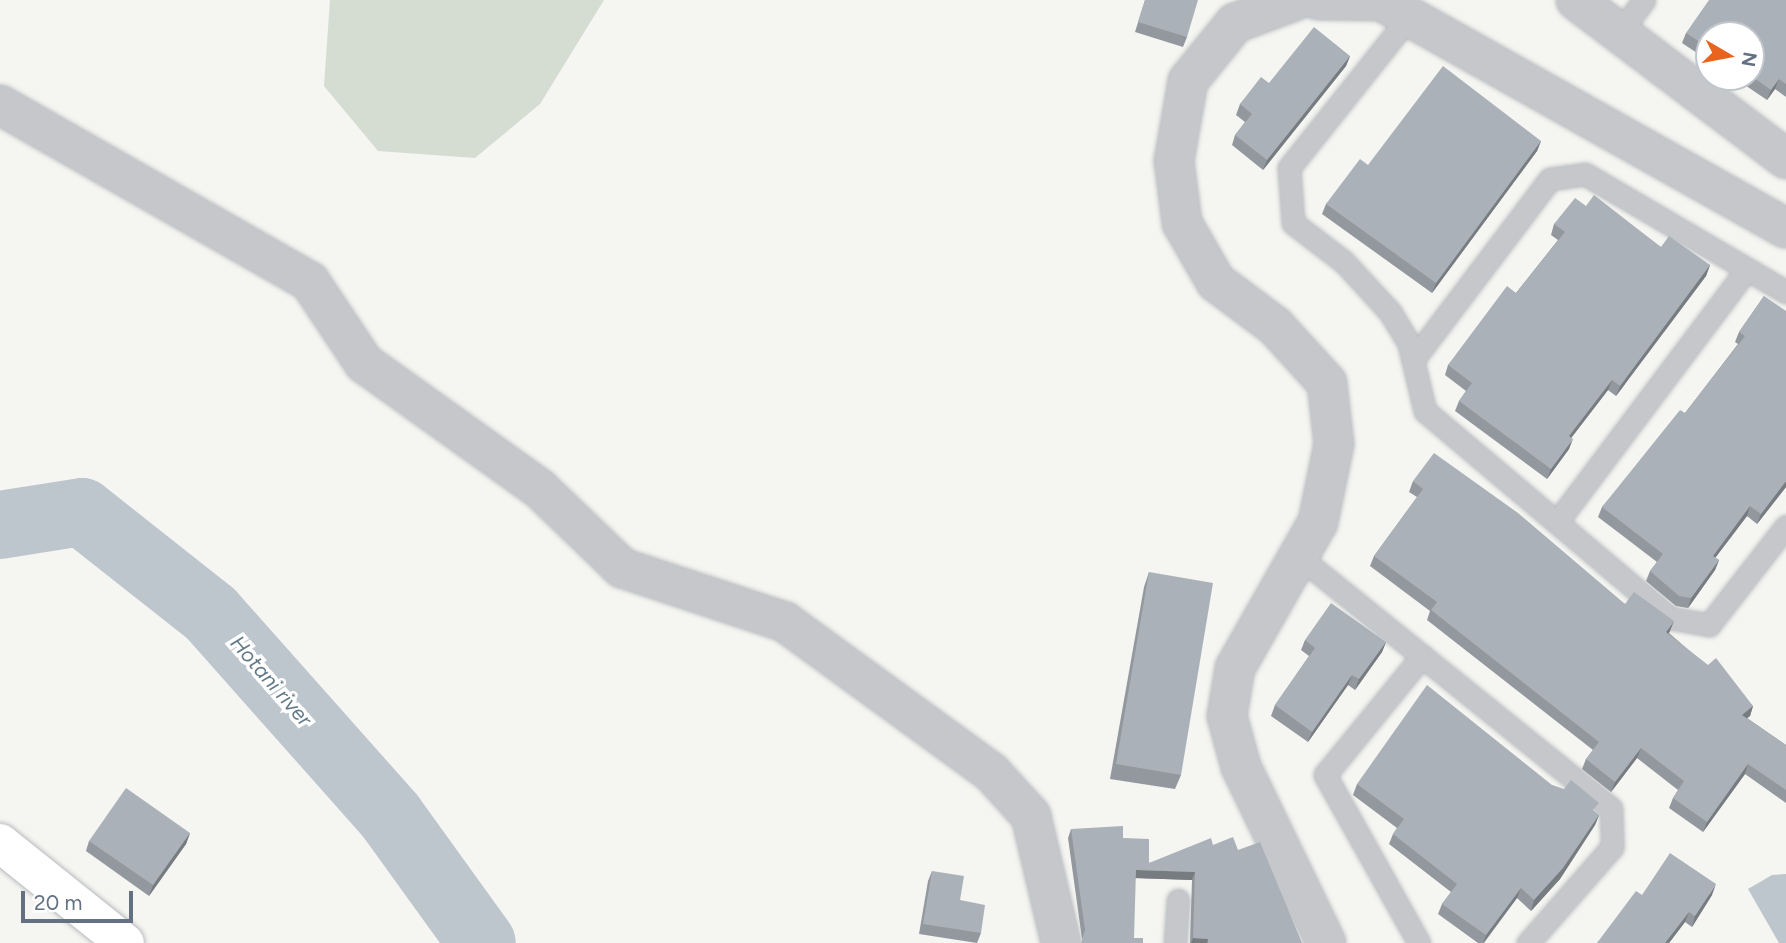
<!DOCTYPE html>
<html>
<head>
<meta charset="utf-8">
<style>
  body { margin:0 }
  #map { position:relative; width:1786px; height:943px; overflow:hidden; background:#f5f5f1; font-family:Figtree,sans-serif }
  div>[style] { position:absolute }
  .green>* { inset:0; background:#d5dcd2 }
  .water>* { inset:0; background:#bdc6cd }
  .river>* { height:68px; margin:-34px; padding:0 34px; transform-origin:34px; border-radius:34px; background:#bdc6cd }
  .roads { filter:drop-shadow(0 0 2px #b7babf) drop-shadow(0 0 2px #b7babf) }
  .lane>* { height:21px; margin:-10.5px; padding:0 10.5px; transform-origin:10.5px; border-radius:10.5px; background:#c5c7cb }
  .street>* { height:38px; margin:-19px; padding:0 19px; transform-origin:19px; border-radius:19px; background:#c5c7cb }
  .secondary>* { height:38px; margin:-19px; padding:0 19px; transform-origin:19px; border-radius:19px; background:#fff }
  .wall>* { inset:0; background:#92989e }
  .shaded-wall>* { inset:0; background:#777c81 }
  .building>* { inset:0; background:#aab1b8 }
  span { translate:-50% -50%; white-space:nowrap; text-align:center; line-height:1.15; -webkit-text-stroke:7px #fff; paint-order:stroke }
  .water-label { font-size:21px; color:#637a87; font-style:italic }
  .north { position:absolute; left:1695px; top:21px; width:70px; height:70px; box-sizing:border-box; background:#fff; border:2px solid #c1c6cd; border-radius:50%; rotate:100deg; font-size:19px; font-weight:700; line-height:28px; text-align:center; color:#637183 }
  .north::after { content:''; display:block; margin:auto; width:24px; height:32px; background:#e8631e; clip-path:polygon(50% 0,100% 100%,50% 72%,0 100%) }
  .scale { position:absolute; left:21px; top:891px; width:112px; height:32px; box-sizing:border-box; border:4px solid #637183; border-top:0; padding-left:9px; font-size:21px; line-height:24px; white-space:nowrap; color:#637183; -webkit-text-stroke:5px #fff; paint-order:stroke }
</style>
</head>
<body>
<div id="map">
  <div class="green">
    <div style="clip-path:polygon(330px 0,604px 0,540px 104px,475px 158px,378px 151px,324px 86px)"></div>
  </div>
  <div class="water">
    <div style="clip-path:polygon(1786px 874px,1786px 943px,1779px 943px,1748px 889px,1772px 875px)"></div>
  </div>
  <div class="river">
    <div style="left:0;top:525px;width:83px;rotate:-9deg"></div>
    <div style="left:82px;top:512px;width:164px;rotate:38.3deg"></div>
    <div style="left:211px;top:614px;width:271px;rotate:48.4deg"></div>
    <div style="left:391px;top:817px;width:155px;rotate:54.2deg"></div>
  </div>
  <div class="roads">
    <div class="lane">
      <div style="left:1409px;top:17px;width:193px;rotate:128.5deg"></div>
      <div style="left:1289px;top:168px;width:55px;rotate:85.8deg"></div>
      <div style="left:1293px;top:223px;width:64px;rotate:37.4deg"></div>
      <div style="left:1344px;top:262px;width:68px;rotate:47.4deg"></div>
      <div style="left:1390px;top:312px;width:37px;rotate:59deg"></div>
      <div style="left:1409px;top:344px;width:69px;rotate:76.6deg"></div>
      <div style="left:1425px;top:411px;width:321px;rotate:40.2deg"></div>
      <div style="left:1670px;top:618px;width:40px;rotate:10deg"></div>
      <div style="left:1709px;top:625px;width:125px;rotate:-52.1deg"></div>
      <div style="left:1619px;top:33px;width:41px;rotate:-52.9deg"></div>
      <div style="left:1413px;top:360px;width:227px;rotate:-52.9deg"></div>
      <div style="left:1550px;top:179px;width:35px;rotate:-8deg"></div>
      <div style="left:1585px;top:174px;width:233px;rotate:30.4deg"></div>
      <div style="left:1557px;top:522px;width:316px;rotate:-53.1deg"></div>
      <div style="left:1298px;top:556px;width:402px;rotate:38.9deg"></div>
      <div style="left:1611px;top:809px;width:38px;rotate:88deg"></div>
      <div style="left:1612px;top:847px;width:128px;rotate:131.2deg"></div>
      <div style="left:1175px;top:943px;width:43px;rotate:-86deg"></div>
      <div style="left:1419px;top:943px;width:193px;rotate:-119.2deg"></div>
      <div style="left:1325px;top:775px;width:154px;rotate:-50.8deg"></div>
    </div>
    <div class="street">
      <div style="left:1297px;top:0;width:66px;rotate:159.6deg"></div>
      <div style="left:1235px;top:23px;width:75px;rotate:129deg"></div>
      <div style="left:1188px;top:81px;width:81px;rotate:99.9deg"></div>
      <div style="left:1174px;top:161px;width:63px;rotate:82.6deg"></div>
      <div style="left:1182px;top:223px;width:68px;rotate:60deg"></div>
      <div style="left:1216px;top:282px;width:74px;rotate:36.7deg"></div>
      <div style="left:1275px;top:326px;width:77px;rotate:47.6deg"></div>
      <div style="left:1327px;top:383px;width:61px;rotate:83.5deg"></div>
      <div style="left:1334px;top:444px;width:80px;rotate:101.6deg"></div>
      <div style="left:1318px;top:522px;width:168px;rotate:119.6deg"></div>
      <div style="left:1235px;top:668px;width:49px;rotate:99.5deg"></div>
      <div style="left:1227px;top:716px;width:53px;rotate:74.6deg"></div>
      <div style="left:1241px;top:767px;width:195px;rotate:64.2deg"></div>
      <div style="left:1318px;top:0;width:63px;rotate:0.9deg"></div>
      <div style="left:1381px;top:1px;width:464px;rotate:29.3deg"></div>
      <div style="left:1576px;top:0;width:263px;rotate:37.1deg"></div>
      <div style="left:0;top:105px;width:357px;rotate:29.7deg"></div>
      <div style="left:310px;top:282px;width:97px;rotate:56.3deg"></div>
      <div style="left:364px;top:363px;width:216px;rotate:35.6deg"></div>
      <div style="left:540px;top:489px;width:114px;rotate:43.9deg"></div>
      <div style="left:622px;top:568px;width:172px;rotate:18.3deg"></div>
      <div style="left:785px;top:622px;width:255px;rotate:36.1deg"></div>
      <div style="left:991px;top:772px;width:59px;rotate:47.7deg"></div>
      <div style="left:1031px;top:816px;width:130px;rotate:76.7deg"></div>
    </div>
    <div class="secondary">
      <div style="left:0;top:843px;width:160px;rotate:38.7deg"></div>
    </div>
  </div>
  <div class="wall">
    <div style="clip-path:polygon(1145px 0,1187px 37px,1183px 47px,1135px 32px)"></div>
    <div style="clip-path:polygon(1786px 0,1786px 97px,1775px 89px,1767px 100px,1733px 77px,1751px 77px,1709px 35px,1709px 61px,1682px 43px,1686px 33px)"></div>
    <div style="clip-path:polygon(1350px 56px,1346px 66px,1263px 170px,1232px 145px,1235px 135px,1245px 122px,1236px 115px,1240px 104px,1269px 83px)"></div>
    <div style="clip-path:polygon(1541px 141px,1537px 151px,1432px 293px,1322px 214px,1326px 204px,1368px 165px)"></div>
    <div style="clip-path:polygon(1586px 206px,1661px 247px,1710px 265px,1706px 276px,1616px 396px,1608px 390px,1571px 438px,1569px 449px,1547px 479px,1455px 411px,1459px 401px,1466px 391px,1445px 375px,1448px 365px,1516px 293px,1558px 240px,1551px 235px,1554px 224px)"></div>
    <div style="clip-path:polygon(1764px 296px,1786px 487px,1757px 524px,1747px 516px,1715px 558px,1719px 560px,1715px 570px,1688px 608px,1676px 606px,1646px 581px,1650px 571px,1657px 562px,1598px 517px,1602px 507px,1685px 413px,1738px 344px,1735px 342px,1739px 332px)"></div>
    <div style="clip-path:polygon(1413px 481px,1625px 604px,1670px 631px,1669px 633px,1753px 706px,1750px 716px,1747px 718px,1786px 745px,1786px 803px,1745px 774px,1703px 832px,1669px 808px,1673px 798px,1678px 790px,1637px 758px,1611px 792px,1582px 769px,1586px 759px,1593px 750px,1427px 620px,1430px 611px,1370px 566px,1374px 556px,1417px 497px,1409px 492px)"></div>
    <div style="clip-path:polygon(1149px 572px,1181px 775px,1175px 789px,1110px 779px,1144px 587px)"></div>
    <div style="clip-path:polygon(1305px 640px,1386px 642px,1382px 652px,1355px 690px,1348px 685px,1308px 742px,1271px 716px,1275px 705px,1309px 656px,1301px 650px)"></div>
    <div style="clip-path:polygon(1357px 784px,1552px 785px,1599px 815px,1595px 825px,1560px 879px,1531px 911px,1517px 898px,1484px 943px,1478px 943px,1438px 914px,1442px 904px,1451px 892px,1389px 844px,1393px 834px,1397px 828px,1353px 795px)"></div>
    <div style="clip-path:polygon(1071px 829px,1123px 838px,1149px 863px,1213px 845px,1238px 850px,1302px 943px,1190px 943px,1192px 880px,1136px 878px,1082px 939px,1068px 838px)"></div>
    <div style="clip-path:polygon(190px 833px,186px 844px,149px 896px,86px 851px,89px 841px)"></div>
    <div style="clip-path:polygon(932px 871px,960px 900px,981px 933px,977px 943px,919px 934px,928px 881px)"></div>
    <div style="clip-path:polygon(1642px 895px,1712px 895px,1692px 927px,1685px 922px,1669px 943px,1597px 943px)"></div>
  </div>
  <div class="shaded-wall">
    <div style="clip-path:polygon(1350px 56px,1346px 66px,1263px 170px,1267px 160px)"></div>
    <div style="clip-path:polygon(1779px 79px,1775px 89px,1767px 100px,1771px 90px)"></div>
    <div style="clip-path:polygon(1541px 141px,1537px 151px,1432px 293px,1436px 283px)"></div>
    <div style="clip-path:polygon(1710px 265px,1706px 276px,1616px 396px,1620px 386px)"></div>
    <div style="clip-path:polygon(1612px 380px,1608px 390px,1565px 446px,1569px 436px)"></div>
    <div style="clip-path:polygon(1573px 439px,1569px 449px,1547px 479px,1551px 469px)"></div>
    <div style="clip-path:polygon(1786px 481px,1786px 487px,1757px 524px,1761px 514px)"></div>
    <div style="clip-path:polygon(1750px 506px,1747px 516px,1709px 566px,1713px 556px)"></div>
    <div style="clip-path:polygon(1719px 560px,1715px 570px,1688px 608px,1691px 598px)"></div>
    <div style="clip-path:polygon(1674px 621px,1670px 631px,1663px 642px,1666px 632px)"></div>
    <div style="clip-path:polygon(1386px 642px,1382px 652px,1355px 690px,1359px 679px)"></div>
    <div style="clip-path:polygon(1352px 675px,1348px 685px,1308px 742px,1312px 732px)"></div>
    <div style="clip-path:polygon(1753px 706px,1750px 716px,1738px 725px,1742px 715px)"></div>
    <div style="clip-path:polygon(1641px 748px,1637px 758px,1611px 792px,1615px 782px)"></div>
    <div style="clip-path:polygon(1748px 764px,1745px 774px,1703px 832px,1707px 822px)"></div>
    <div style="clip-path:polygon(1599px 815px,1595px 825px,1560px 879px,1531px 911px,1534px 900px)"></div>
    <div style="clip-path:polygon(190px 833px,186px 844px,149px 896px,153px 885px)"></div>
    <div style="clip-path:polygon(1136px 870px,1195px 872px,1192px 880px,1133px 878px)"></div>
    <div style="clip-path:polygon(1716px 884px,1712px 895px,1692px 927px,1695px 916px)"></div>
    <div style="clip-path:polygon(1521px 888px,1517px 898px,1483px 943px,1486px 935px)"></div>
    <div style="clip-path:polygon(1689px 912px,1685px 922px,1669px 943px,1665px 943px)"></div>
    <div style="clip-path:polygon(1193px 938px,1208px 939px,1207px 943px,1191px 943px)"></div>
  </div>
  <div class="building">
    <div style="clip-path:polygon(1145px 0,1198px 0,1187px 37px,1138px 22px)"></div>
    <div style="clip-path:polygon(1709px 0,1786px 0,1786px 84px,1779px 79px,1771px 90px,1751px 76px,1751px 35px,1709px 35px,1709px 48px,1686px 33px)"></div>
    <div style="clip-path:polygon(1314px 27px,1350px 56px,1267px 160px,1235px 135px,1252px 114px,1240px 104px,1261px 77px,1269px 83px)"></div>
    <div style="clip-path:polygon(1443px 66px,1541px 141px,1436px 283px,1326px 204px,1360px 159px,1368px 165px)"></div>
    <div style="clip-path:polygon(1594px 195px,1661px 247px,1669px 236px,1710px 265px,1620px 386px,1612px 380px,1569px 436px,1573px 439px,1551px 469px,1459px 401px,1472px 383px,1448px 365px,1507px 286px,1516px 293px,1565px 232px,1554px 224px,1575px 198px,1586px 206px)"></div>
    <div style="clip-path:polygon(1764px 296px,1786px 311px,1786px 481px,1761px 514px,1750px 506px,1713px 556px,1719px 560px,1691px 598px,1679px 596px,1650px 571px,1663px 554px,1602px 507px,1680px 410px,1685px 413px,1745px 336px,1739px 332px)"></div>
    <div style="clip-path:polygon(1434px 453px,1518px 513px,1625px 604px,1634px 592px,1674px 621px,1666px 632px,1708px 665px,1716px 658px,1753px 706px,1742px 715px,1786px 745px,1786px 790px,1748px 764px,1707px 822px,1673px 798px,1684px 781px,1641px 748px,1615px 782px,1586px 759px,1599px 742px,1431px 610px,1437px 602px,1374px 556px,1423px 489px,1413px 481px)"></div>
    <div style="clip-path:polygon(1149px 572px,1213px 583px,1181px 775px,1116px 764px)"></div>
    <div style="clip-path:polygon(1331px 603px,1386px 642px,1359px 679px,1352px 675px,1312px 732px,1275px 705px,1315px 648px,1305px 640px)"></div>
    <div style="clip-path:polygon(1427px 685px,1552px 785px,1564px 789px,1571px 780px,1599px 803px,1593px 810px,1599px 815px,1563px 868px,1534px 900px,1521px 888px,1486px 935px,1442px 904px,1457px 884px,1393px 834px,1404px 819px,1357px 784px)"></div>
    <div style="clip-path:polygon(126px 788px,190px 833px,153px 885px,89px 841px)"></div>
    <div style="clip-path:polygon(1123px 826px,1123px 838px,1149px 839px,1149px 863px,1211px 838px,1213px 845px,1233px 837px,1238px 850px,1260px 842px,1302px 943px,1208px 943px,1208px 939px,1193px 938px,1195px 872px,1136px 870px,1134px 938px,1143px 938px,1143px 943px,1081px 943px,1085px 930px,1071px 829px)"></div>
    <div style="clip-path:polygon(1670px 853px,1716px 884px,1695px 916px,1689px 912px,1665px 943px,1597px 943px,1636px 891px,1642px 895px)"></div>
    <div style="clip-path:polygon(932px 871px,964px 876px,960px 900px,985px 905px,981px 933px,923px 924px)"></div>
  </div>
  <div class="water-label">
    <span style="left:271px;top:681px;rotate:49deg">Hotani river</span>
  </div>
  <div class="north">N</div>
  <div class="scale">20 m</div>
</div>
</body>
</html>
